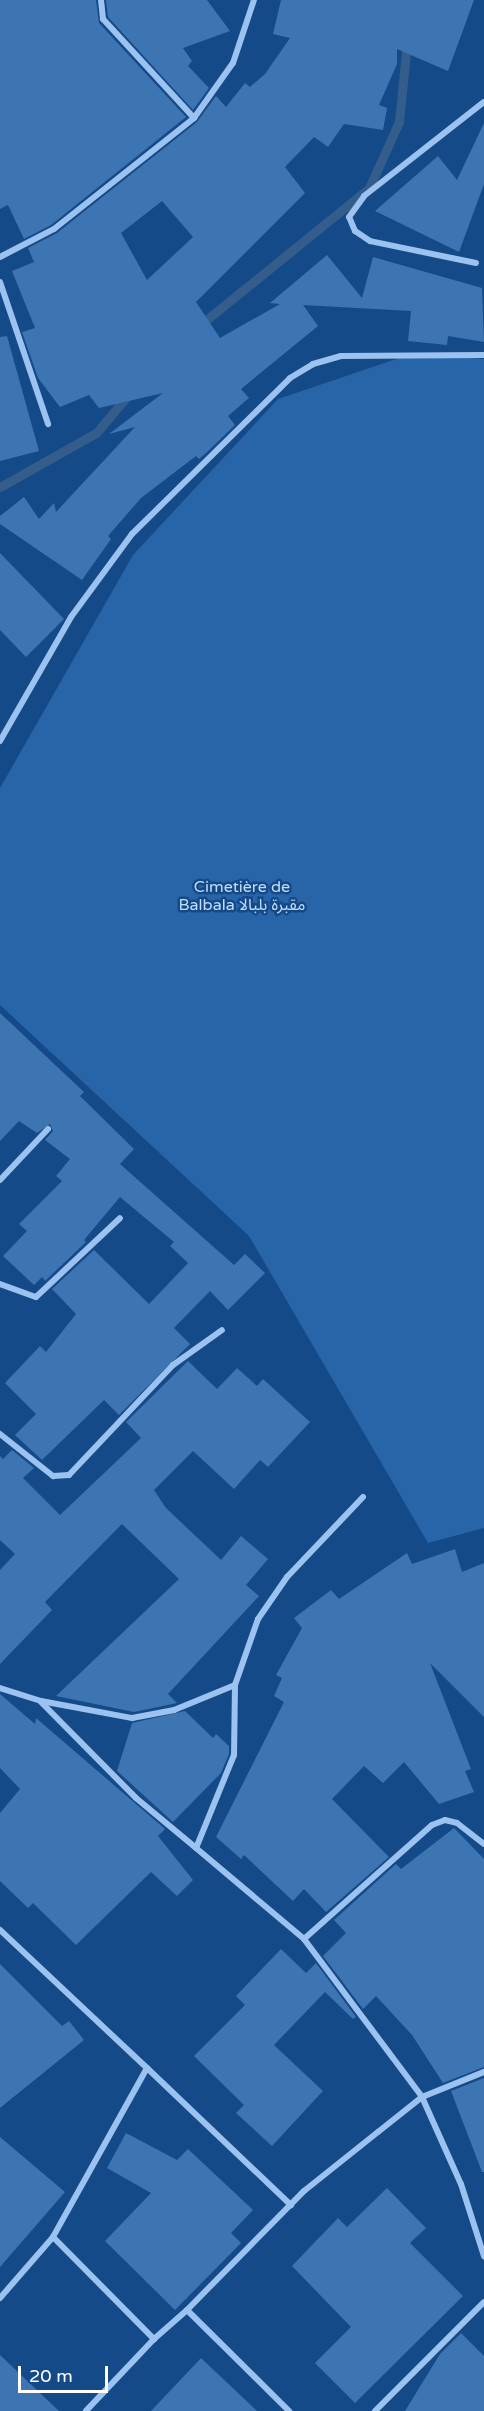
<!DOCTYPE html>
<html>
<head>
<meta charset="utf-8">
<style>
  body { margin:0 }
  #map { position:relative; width:484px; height:2411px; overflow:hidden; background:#154a89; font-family:"Varela Round","Noto Sans Arabic",sans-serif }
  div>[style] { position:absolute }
  .green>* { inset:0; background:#2764a8 }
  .stream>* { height:9px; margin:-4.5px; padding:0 4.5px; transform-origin:4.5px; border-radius:4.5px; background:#355d8b }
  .building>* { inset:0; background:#3d74b2 }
  .street>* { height:6px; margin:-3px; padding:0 3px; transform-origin:3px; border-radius:3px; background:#9cc3ef }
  span { translate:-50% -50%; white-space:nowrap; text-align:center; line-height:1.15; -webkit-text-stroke:5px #154a89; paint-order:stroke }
  .park-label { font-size:16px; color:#c3ddfb }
  .scale { position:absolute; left:18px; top:2366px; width:90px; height:27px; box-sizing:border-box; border:3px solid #fff; border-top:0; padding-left:8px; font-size:18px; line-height:21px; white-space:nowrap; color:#fff; -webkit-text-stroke:4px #154a89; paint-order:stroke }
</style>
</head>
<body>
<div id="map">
  <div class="green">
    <div style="clip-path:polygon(414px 353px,484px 359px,484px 1528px,428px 1543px,249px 1236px,0 1005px,0 788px,133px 555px,278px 399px)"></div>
  </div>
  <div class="stream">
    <div style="left:200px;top:325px;width:218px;rotate:-39deg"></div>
    <div style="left:369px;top:188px;width:72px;rotate:-65.6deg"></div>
    <div style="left:399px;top:122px;width:80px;rotate:-84.3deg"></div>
    <div style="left:0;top:487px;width:110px;rotate:-29.4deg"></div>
    <div style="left:96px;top:433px;width:52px;rotate:-49.6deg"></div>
  </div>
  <div class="building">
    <div style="clip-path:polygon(0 0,96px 0,99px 23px,186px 117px,51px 225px,24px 239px,8px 205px,0 209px)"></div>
    <div style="clip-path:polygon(106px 0,207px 0,230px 31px,183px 48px,192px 61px,188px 66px,209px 88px,193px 110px,108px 17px)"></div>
    <div style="clip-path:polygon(evenodd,281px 0,474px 0,448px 71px,397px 49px,397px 64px,379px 105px,387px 108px,383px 130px,344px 124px,328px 147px,314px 137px,285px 167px,305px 193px,196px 302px,220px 338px,280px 304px,270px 303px,327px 255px,362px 298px,373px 257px,482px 288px,484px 342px,448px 336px,447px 345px,408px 341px,411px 311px,303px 305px,318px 326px,241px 389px,249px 398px,228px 416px,235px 425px,206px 453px,199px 459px,196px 456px,141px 498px,108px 536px,111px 539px,82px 580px,0 524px,0 516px,24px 497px,39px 519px,54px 503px,56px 512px,135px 427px,109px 434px,163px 393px,99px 408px,89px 395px,60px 407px,38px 378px,22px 332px,35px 328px,12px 271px,34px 262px,28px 248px,57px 233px,197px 122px,216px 96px,226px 107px,245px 83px,250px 87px,265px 74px,290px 38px,273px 34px,281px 0,162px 201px,193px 237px,147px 280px,121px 233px,162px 201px)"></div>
    <div style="clip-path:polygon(484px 123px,484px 184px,459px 252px,375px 211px,438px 156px,457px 180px)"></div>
    <div style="clip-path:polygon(7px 336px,39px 451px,0 461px,0 337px)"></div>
    <div style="clip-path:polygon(0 553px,64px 619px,26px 657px,0 630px)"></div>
    <div style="clip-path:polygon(0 1013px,84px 1092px,80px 1096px,134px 1149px,120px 1164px,234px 1265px,245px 1254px,265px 1273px,228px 1310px,210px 1291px,174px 1328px,190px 1344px,119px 1415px,104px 1400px,42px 1460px,15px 1435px,36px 1414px,5px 1383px,40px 1346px,46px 1352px,76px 1314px,52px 1289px,94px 1250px,149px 1304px,188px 1263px,170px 1246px,174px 1242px,120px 1197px,84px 1240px,86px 1242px,45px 1281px,42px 1277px,34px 1285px,3px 1256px,27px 1231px,19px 1224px,62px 1181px,56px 1176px,70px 1159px,45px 1140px,53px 1131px,50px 1124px,37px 1133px,19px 1121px,0 1141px)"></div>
    <div style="clip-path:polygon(188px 1361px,217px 1389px,237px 1368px,257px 1386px,263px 1379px,310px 1422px,268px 1467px,260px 1460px,234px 1489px,193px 1451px,154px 1490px,166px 1508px,221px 1560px,241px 1536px,268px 1559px,246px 1585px,259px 1596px,168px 1694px,177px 1703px,134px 1712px,56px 1696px,179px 1579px,122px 1524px,45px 1602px,52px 1610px,0 1664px,0 1570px,15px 1554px,0 1540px,0 1456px,3px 1459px,12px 1450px,34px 1468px,23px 1478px,60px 1515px,141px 1438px,126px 1422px)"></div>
    <div style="clip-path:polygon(455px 1549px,462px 1572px,484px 1563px,484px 1717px,430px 1663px,471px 1769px,465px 1771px,474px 1792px,439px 1804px,404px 1762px,383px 1783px,364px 1766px,332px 1799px,389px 1857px,326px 1912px,304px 1889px,293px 1901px,244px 1855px,241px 1859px,216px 1837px,284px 1702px,274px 1696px,282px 1678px,276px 1675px,302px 1628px,294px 1618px,331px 1590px,339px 1599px,407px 1553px,412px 1564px)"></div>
    <div style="clip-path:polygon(0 1694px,35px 1724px,36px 1718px,165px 1829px,158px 1836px,193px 1880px,177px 1896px,151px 1872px,76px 1945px,33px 1903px,28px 1908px,0 1881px,0 1813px,20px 1789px,0 1768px)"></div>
    <div style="clip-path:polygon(185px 1711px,213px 1738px,216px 1734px,229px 1746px,229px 1754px,221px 1773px,173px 1822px,117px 1771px,132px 1723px)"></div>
    <div style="clip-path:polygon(454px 1828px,484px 1859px,484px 2067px,443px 2083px,412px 2035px,376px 1996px,363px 2009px,323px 1956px,346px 1933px,334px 1920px,396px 1864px,401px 1869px)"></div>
    <div style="clip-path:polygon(281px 1949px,306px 1973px,316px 1963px,356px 2017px,353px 2019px,325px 1992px,274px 2045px,323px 2091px,272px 2146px,236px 2113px,244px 2105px,194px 2056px,245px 2005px,236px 1996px)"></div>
    <div style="clip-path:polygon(0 1964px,62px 2026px,69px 2021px,84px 2040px,0 2108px)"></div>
    <div style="clip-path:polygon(484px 2078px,484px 2172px,482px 2172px,451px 2091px)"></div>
    <div style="clip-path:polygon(126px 2133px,177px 2160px,188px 2149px,253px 2210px,231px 2233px,241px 2243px,175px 2310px,105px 2241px,151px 2193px,107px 2168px)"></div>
    <div style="clip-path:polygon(0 2137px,65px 2192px,0 2267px)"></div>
    <div style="clip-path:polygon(387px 2188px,426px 2228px,410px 2243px,463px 2296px,355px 2403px,315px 2363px,351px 2327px,292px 2266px,338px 2218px,347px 2227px)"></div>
    <div style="clip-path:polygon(461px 2333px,484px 2356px,484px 2411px,405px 2411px,440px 2354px)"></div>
    <div style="clip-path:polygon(0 2355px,59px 2411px,0 2411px)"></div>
    <div style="clip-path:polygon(201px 2358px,257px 2411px,151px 2411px)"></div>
  </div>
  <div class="street">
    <div style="left:101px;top:0;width:19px;rotate:84deg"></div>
    <div style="left:103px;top:19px;width:134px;rotate:47.4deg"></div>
    <div style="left:0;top:257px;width:61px;rotate:-27.4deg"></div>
    <div style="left:54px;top:229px;width:179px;rotate:-38.4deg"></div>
    <div style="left:194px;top:118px;width:67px;rotate:-54.7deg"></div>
    <div style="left:233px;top:63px;width:66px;rotate:-71.6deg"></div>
    <div style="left:476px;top:263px;width:108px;rotate:-168.3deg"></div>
    <div style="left:370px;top:241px;width:18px;rotate:-146deg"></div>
    <div style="left:355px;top:231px;width:15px;rotate:-113deg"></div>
    <div style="left:349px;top:217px;width:26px;rotate:-54deg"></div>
    <div style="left:364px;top:196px;width:152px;rotate:-38.1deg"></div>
    <div style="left:0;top:282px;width:150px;rotate:71.3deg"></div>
    <div style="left:0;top:741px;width:143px;rotate:-60.2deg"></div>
    <div style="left:71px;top:617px;width:103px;rotate:-53.7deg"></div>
    <div style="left:132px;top:534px;width:222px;rotate:-44.6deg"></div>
    <div style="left:290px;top:378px;width:27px;rotate:-31deg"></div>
    <div style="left:313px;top:364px;width:29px;rotate:-16deg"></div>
    <div style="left:341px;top:356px;width:143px;rotate:-0.4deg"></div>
    <div style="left:0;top:1180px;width:70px;rotate:-46.7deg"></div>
    <div style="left:0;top:1284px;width:38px;rotate:20deg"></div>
    <div style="left:36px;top:1297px;width:115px;rotate:-43.2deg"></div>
    <div style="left:0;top:1434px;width:68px;rotate:38.4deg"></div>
    <div style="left:53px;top:1476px;width:16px;rotate:-4deg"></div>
    <div style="left:69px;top:1475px;width:151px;rotate:-46.6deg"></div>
    <div style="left:173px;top:1365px;width:60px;rotate:-35.5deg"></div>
    <div style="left:363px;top:1497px;width:110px;rotate:133.5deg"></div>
    <div style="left:287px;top:1577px;width:51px;rotate:124.6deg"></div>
    <div style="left:258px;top:1619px;width:70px;rotate:109.2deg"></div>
    <div style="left:235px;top:1685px;width:70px;rotate:90.8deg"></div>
    <div style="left:234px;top:1755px;width:100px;rotate:112.2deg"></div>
    <div style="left:196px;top:1848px;width:141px;rotate:40.1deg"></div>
    <div style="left:304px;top:1939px;width:197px;rotate:53.2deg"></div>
    <div style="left:422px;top:2097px;width:95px;rotate:65.9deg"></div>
    <div style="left:461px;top:2184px;width:76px;rotate:72.3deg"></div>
    <div style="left:0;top:1688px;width:43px;rotate:17.6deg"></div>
    <div style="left:41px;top:1701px;width:93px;rotate:10.6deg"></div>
    <div style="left:132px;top:1718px;width:43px;rotate:-10.8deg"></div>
    <div style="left:174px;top:1710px;width:66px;rotate:-22.3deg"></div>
    <div style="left:41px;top:1702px;width:135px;rotate:45.3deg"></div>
    <div style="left:136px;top:1798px;width:78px;rotate:39.8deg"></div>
    <div style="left:0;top:1930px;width:202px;rotate:43.2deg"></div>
    <div style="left:147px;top:2068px;width:193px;rotate:119.1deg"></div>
    <div style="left:53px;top:2237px;width:144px;rotate:45.3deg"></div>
    <div style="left:154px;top:2339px;width:99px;rotate:133.4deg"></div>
    <div style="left:304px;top:1939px;width:171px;rotate:-41.7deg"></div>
    <div style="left:432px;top:1825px;width:14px;rotate:-21deg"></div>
    <div style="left:445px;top:1820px;width:12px;rotate:14deg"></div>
    <div style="left:457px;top:1823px;width:34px;rotate:38deg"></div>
    <div style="left:147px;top:2068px;width:199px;rotate:43.6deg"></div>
    <div style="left:0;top:2298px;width:81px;rotate:-49deg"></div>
    <div style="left:187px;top:2310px;width:167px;rotate:-45.5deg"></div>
    <div style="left:304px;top:2191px;width:95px;rotate:-38.6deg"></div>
    <div style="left:378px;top:2132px;width:56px;rotate:-38.5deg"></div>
    <div style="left:422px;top:2097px;width:67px;rotate:-22deg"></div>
    <div style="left:154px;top:2339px;width:44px;rotate:-41.3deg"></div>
    <div style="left:187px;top:2310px;width:144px;rotate:44.7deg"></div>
    <div style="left:375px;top:2411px;width:154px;rotate:-45deg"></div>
  </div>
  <div class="park-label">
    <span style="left:242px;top:896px">Cimetière de<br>Balbala مقبرة بلبالا</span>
  </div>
  <div class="scale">20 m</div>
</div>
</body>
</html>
